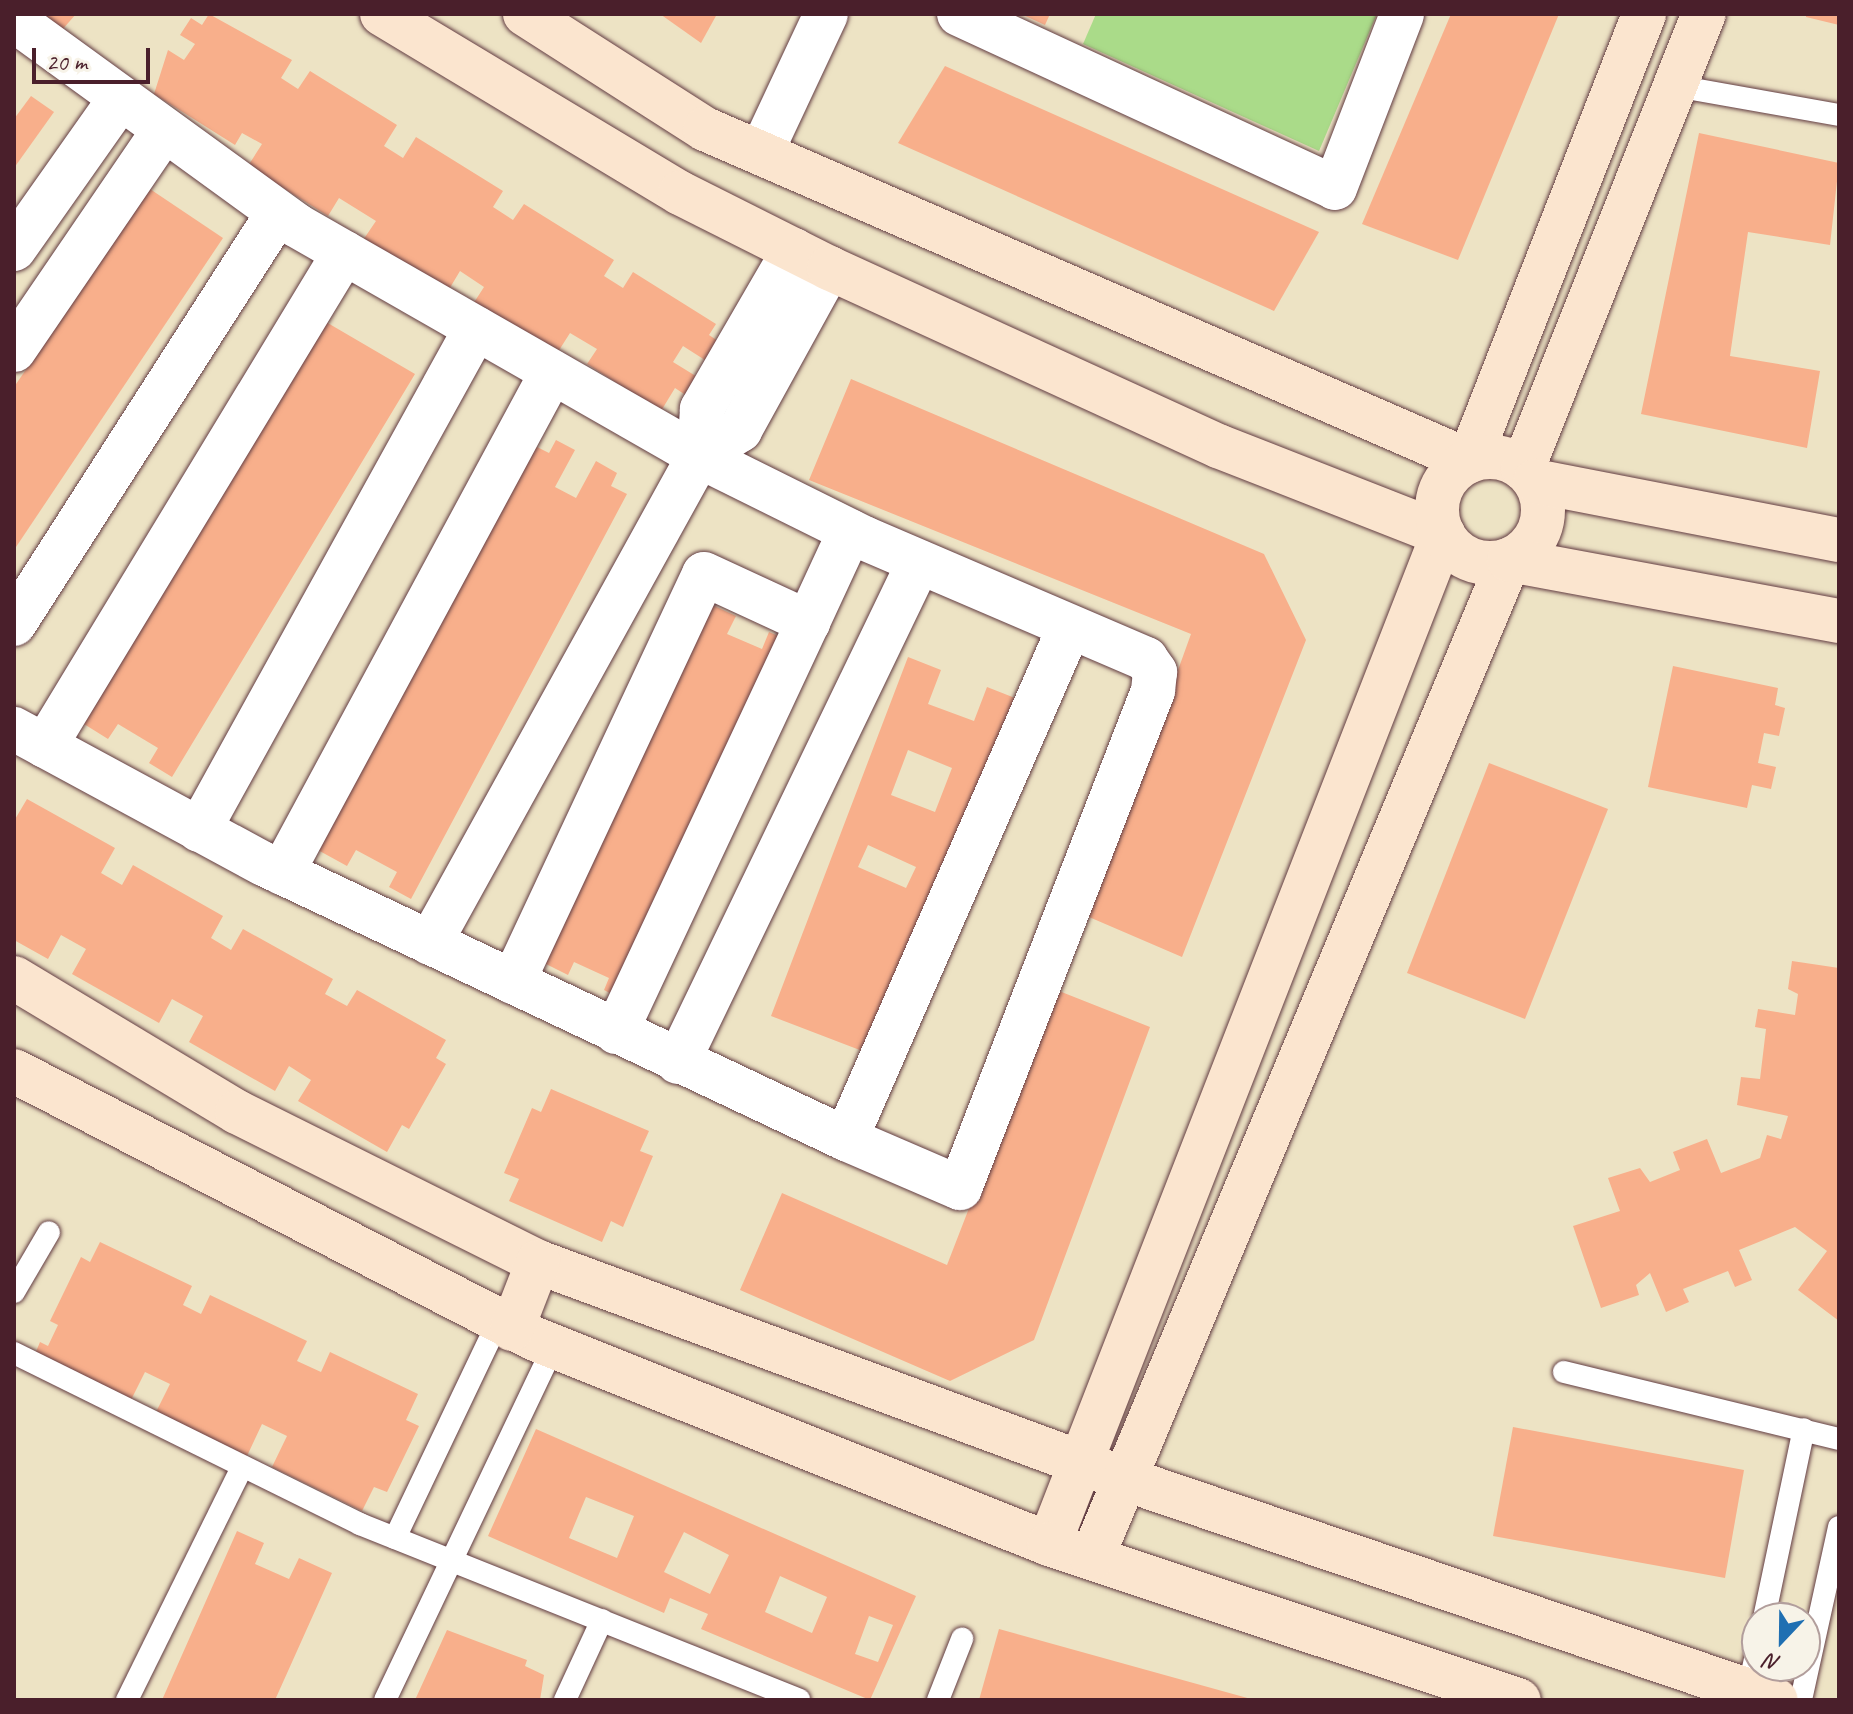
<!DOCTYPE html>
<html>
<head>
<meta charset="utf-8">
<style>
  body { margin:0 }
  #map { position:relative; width:1853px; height:1714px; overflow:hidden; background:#ede3c4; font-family:Caveat,sans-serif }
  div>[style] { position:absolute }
  .green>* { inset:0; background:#aadb89 }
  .building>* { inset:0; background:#f8af8b }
  .roads { filter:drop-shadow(0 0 2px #623c42) drop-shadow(0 0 2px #623c42) }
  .lane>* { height:22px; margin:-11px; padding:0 11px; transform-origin:11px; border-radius:11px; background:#fff }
  .street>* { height:44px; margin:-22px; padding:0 22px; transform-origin:22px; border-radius:22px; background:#fff }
  .secondary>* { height:44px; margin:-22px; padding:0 22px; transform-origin:22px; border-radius:22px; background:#fbe5cf }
  .secondary>.ring { margin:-22px; padding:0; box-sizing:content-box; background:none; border:44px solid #fbe5cf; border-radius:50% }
  span { translate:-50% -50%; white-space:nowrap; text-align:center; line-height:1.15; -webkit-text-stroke:6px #f7f3e8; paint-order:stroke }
  .frame { position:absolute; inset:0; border:16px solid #4a1f2b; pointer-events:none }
  .north { position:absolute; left:1741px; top:1602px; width:80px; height:80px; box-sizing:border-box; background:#f7f3e8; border:2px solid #b29e9c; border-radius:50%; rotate:202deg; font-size:22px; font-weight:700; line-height:32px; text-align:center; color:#4a1f2b }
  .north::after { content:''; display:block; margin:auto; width:28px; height:36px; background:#1f6fb2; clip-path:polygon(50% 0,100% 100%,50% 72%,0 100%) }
  .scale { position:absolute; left:32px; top:48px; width:118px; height:36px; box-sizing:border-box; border:4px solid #4a1f2b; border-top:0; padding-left:10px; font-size:24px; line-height:28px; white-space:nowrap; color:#4a1f2b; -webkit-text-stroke:6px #f7f3e8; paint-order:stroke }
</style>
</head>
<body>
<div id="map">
  <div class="green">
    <div style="clip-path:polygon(1096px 14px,1377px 14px,1319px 151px,1083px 44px)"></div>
  </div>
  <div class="building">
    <div style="clip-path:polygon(44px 14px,76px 14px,62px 30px)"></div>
    <div style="clip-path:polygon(209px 14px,292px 60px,281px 78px,298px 89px,310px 71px,397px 125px,384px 146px,403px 158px,416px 137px,503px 191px,493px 207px,513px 220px,524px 204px,614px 260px,604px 276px,623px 288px,633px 272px,716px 324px,709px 335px,721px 343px,708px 362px,683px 346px,673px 362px,699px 378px,687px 396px,675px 388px,661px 411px,587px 364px,597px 349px,570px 333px,556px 355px,473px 304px,484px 287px,460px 271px,445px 296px,361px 243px,376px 221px,339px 198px,328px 216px,248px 166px,262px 144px,242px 133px,235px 145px,154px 94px,168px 50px,184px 60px,195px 44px,180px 35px,191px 18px,202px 25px)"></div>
    <div style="clip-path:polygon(660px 14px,717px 14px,701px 43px)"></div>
    <div style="clip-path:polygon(1021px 14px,1050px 14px,1045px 25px)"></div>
    <div style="clip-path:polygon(1451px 14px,1559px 14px,1458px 260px,1362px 224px)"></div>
    <div style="clip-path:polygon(1806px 14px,1839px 14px,1839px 25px,1806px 17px)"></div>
    <div style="clip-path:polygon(945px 66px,1319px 232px,1274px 311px,898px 143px)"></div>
    <div style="clip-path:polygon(31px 96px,54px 112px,14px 168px,14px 119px)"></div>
    <div style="clip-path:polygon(1699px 133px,1839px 163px,1830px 245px,1748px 232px,1730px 356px,1820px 371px,1807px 448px,1641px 414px)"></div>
    <div style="clip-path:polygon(150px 189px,223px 238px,14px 550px,14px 387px)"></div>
    <div style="clip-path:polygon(326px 322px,415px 374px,172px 777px,149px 763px,158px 748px,118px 724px,108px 739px,84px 724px)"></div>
    <div style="clip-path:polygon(851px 379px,1264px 554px,1306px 640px,1182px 957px,1089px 917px,1191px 634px,809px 480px)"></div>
    <div style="clip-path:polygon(556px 440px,575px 450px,555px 487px,576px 498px,596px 461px,617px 473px,611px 486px,627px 494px,411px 899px,389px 887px,397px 872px,356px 850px,347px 866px,316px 849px,533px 445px,549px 453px)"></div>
    <div style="clip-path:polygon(710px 604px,736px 616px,727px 634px,762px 649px,769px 632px,790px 641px,625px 1001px,604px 990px,609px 978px,574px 962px,568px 975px,544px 963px)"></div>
    <div style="clip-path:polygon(evenodd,908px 657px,941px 670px,928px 704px,974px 721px,987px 687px,1015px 698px,878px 1057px,771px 1016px,908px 657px,908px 750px,952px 768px,935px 812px,891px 795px,908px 750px,908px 657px,868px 845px,916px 867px,906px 888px,858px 867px,868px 845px)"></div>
    <div style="clip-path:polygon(1673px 666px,1778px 688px,1775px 705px,1785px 708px,1779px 736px,1764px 733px,1758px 763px,1776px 767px,1771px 789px,1752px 785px,1747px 808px,1648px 787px)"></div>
    <div style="clip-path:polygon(1489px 763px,1608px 809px,1525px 1019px,1407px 973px)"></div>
    <div style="clip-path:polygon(27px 799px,115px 848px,101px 873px,122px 885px,133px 865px,223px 916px,211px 938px,231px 950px,243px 929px,333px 979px,325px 994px,347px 1006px,357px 990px,446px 1040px,436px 1058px,446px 1064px,409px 1129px,402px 1125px,387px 1152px,298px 1101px,311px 1080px,289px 1066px,275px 1091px,189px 1042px,203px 1016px,172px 999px,159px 1023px,72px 974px,86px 949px,61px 935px,48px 959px,14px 940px,14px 821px)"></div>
    <div style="clip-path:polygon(1792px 961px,1839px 968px,1839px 1321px,1798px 1290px,1827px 1251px,1795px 1227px,1739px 1250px,1752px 1280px,1735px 1287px,1728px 1271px,1683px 1289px,1689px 1302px,1666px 1312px,1650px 1273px,1636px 1285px,1639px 1295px,1601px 1308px,1573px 1226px,1620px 1211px,1608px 1178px,1640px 1168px,1650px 1182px,1680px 1170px,1673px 1152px,1707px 1139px,1721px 1173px,1760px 1158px,1767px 1135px,1781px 1139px,1788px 1116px,1737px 1105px,1741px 1077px,1760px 1079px,1766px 1029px,1755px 1027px,1758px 1009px,1795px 1015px,1798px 994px,1788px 989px)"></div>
    <div style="clip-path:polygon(1054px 989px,1150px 1027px,1034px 1340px,950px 1381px,740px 1290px,782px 1193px,947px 1265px)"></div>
    <div style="clip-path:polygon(551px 1089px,649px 1131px,640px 1151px,653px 1156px,623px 1227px,611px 1221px,602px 1242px,509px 1201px,519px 1179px,504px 1173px,532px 1108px,541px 1112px)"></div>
    <div style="clip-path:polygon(100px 1242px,192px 1286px,183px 1305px,201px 1314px,210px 1295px,307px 1341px,297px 1361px,321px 1372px,330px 1352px,418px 1394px,406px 1420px,419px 1426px,387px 1492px,374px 1487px,362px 1511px,272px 1467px,287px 1436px,262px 1424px,247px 1456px,156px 1412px,170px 1384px,145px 1372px,131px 1400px,35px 1354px,40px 1342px,48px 1346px,58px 1325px,50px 1321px,81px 1257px,90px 1262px)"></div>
    <div style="clip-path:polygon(1513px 1427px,1744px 1470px,1725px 1578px,1493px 1536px)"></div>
    <div style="clip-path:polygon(evenodd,536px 1429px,916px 1596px,870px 1700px,701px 1629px,708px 1614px,670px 1598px,664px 1613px,488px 1536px,536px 1429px,586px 1497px,634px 1516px,617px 1558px,569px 1538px,586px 1497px,536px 1429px,684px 1532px,729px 1555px,710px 1594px,664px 1572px,684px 1532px,536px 1429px,780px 1576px,827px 1597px,812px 1633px,765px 1612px,780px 1576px,536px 1429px,869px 1616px,893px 1625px,878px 1662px,855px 1654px,869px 1616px)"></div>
    <div style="clip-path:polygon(237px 1531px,264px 1543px,255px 1564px,289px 1579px,299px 1558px,332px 1573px,275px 1700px,162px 1700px)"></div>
    <div style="clip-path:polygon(999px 1629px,1251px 1699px,1250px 1700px,979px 1700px)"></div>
    <div style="clip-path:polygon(447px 1630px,527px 1660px,525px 1666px,544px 1675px,540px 1700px,415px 1700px)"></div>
  </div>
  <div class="roads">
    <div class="lane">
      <div style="left:1676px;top:86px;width:166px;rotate:10.1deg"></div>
      <div style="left:14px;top:1292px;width:69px;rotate:-59.7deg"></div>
      <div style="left:14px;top:1353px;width:386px;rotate:26.3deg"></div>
      <div style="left:360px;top:1524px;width:473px;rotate:21.8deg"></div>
      <div style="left:1564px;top:1372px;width:283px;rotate:13.7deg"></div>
      <div style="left:395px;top:1538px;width:239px;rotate:-64.5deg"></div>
      <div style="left:1764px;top:1618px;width:193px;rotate:-78.1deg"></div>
      <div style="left:1748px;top:1691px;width:42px;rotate:-77.6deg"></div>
      <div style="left:127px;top:1700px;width:258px;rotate:-63.7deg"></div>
      <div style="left:385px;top:1700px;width:391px;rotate:-64.5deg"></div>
      <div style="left:565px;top:1700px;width:88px;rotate:-65.2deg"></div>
      <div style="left:938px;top:1700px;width:66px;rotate:-68.5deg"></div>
      <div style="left:1801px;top:1700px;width:177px;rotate:-77.6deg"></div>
    </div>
    <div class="street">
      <div style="left:959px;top:14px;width:414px;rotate:24.8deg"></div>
      <div style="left:1335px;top:188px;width:186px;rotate:-68.9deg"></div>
      <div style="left:14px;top:20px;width:349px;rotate:36deg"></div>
      <div style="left:296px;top:225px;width:465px;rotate:29.8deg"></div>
      <div style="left:699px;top:456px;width:184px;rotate:26.4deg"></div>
      <div style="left:864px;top:538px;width:307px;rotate:23.2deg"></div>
      <div style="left:1146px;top:659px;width:16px;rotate:55deg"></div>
      <div style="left:1155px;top:672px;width:19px;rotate:96deg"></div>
      <div style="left:1153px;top:691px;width:533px;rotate:111.22deg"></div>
      <div style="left:960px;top:1188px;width:124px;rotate:-156.7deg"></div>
      <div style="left:761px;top:153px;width:153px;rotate:-64.9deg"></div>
      <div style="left:14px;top:249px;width:184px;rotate:-54.8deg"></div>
      <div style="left:794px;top:250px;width:184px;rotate:120.1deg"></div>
      <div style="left:702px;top:409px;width:47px;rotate:93.7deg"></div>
      <div style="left:699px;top:456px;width:49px;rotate:-32.4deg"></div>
      <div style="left:740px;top:430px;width:185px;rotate:-61.2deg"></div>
      <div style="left:14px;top:350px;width:266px;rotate:-55.7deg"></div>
      <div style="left:14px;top:624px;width:489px;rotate:-57.3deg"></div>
      <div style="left:14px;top:729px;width:284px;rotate:28.4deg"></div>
      <div style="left:264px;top:864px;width:644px;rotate:25.29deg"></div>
      <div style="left:846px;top:1139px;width:558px;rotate:-66.42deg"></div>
      <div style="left:45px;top:746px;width:577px;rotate:-58.76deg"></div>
      <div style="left:199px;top:830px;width:573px;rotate:-61.11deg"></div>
      <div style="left:282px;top:873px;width:569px;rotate:-61.68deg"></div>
      <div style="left:430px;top:943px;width:556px;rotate:-61.09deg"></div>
      <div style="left:513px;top:982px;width:450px;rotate:-64.9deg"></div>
      <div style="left:704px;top:574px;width:115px;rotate:24.8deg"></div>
      <div style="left:808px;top:622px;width:100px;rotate:-65.2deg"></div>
      <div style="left:616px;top:1032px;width:453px;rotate:-64.9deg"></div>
      <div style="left:678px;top:1062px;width:555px;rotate:-64.27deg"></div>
    </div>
    <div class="secondary">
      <div style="left:382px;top:14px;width:348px;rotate:31deg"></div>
      <div style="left:680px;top:193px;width:167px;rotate:26.7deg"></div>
      <div style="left:829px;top:268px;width:428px;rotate:24.6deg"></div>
      <div style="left:1218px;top:446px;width:242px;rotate:21.4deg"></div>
      <div style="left:1443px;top:534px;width:1084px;rotate:111.31deg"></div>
      <div style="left:525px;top:14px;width:214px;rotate:32.6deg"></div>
      <div style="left:705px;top:129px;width:833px;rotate:23.49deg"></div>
      <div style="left:1469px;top:461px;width:480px;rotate:-68.6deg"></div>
      <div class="ring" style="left:1437px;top:457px;width:62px;height:62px"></div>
      <div style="left:1523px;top:468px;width:489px;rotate:-68.3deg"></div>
      <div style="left:1535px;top:481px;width:310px;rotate:11deg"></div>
      <div style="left:14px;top:978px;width:260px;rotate:31deg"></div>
      <div style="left:237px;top:1112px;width:336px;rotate:26.5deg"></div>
      <div style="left:538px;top:1262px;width:626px;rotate:20.29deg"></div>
      <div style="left:1125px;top:1479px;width:687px;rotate:18.75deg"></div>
      <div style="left:14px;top:1071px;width:586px;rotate:27.22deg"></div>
      <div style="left:535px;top:1339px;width:553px;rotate:21.74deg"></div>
      <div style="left:1049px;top:1544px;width:495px;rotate:18.4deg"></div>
      <div style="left:512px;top:1329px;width:72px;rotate:-68.8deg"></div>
      <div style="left:1092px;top:1558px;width:1082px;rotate:-67.32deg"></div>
      <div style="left:1509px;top:560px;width:336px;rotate:10.5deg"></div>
    </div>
  </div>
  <div class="frame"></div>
  <div class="north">N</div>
  <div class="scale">20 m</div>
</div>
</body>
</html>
